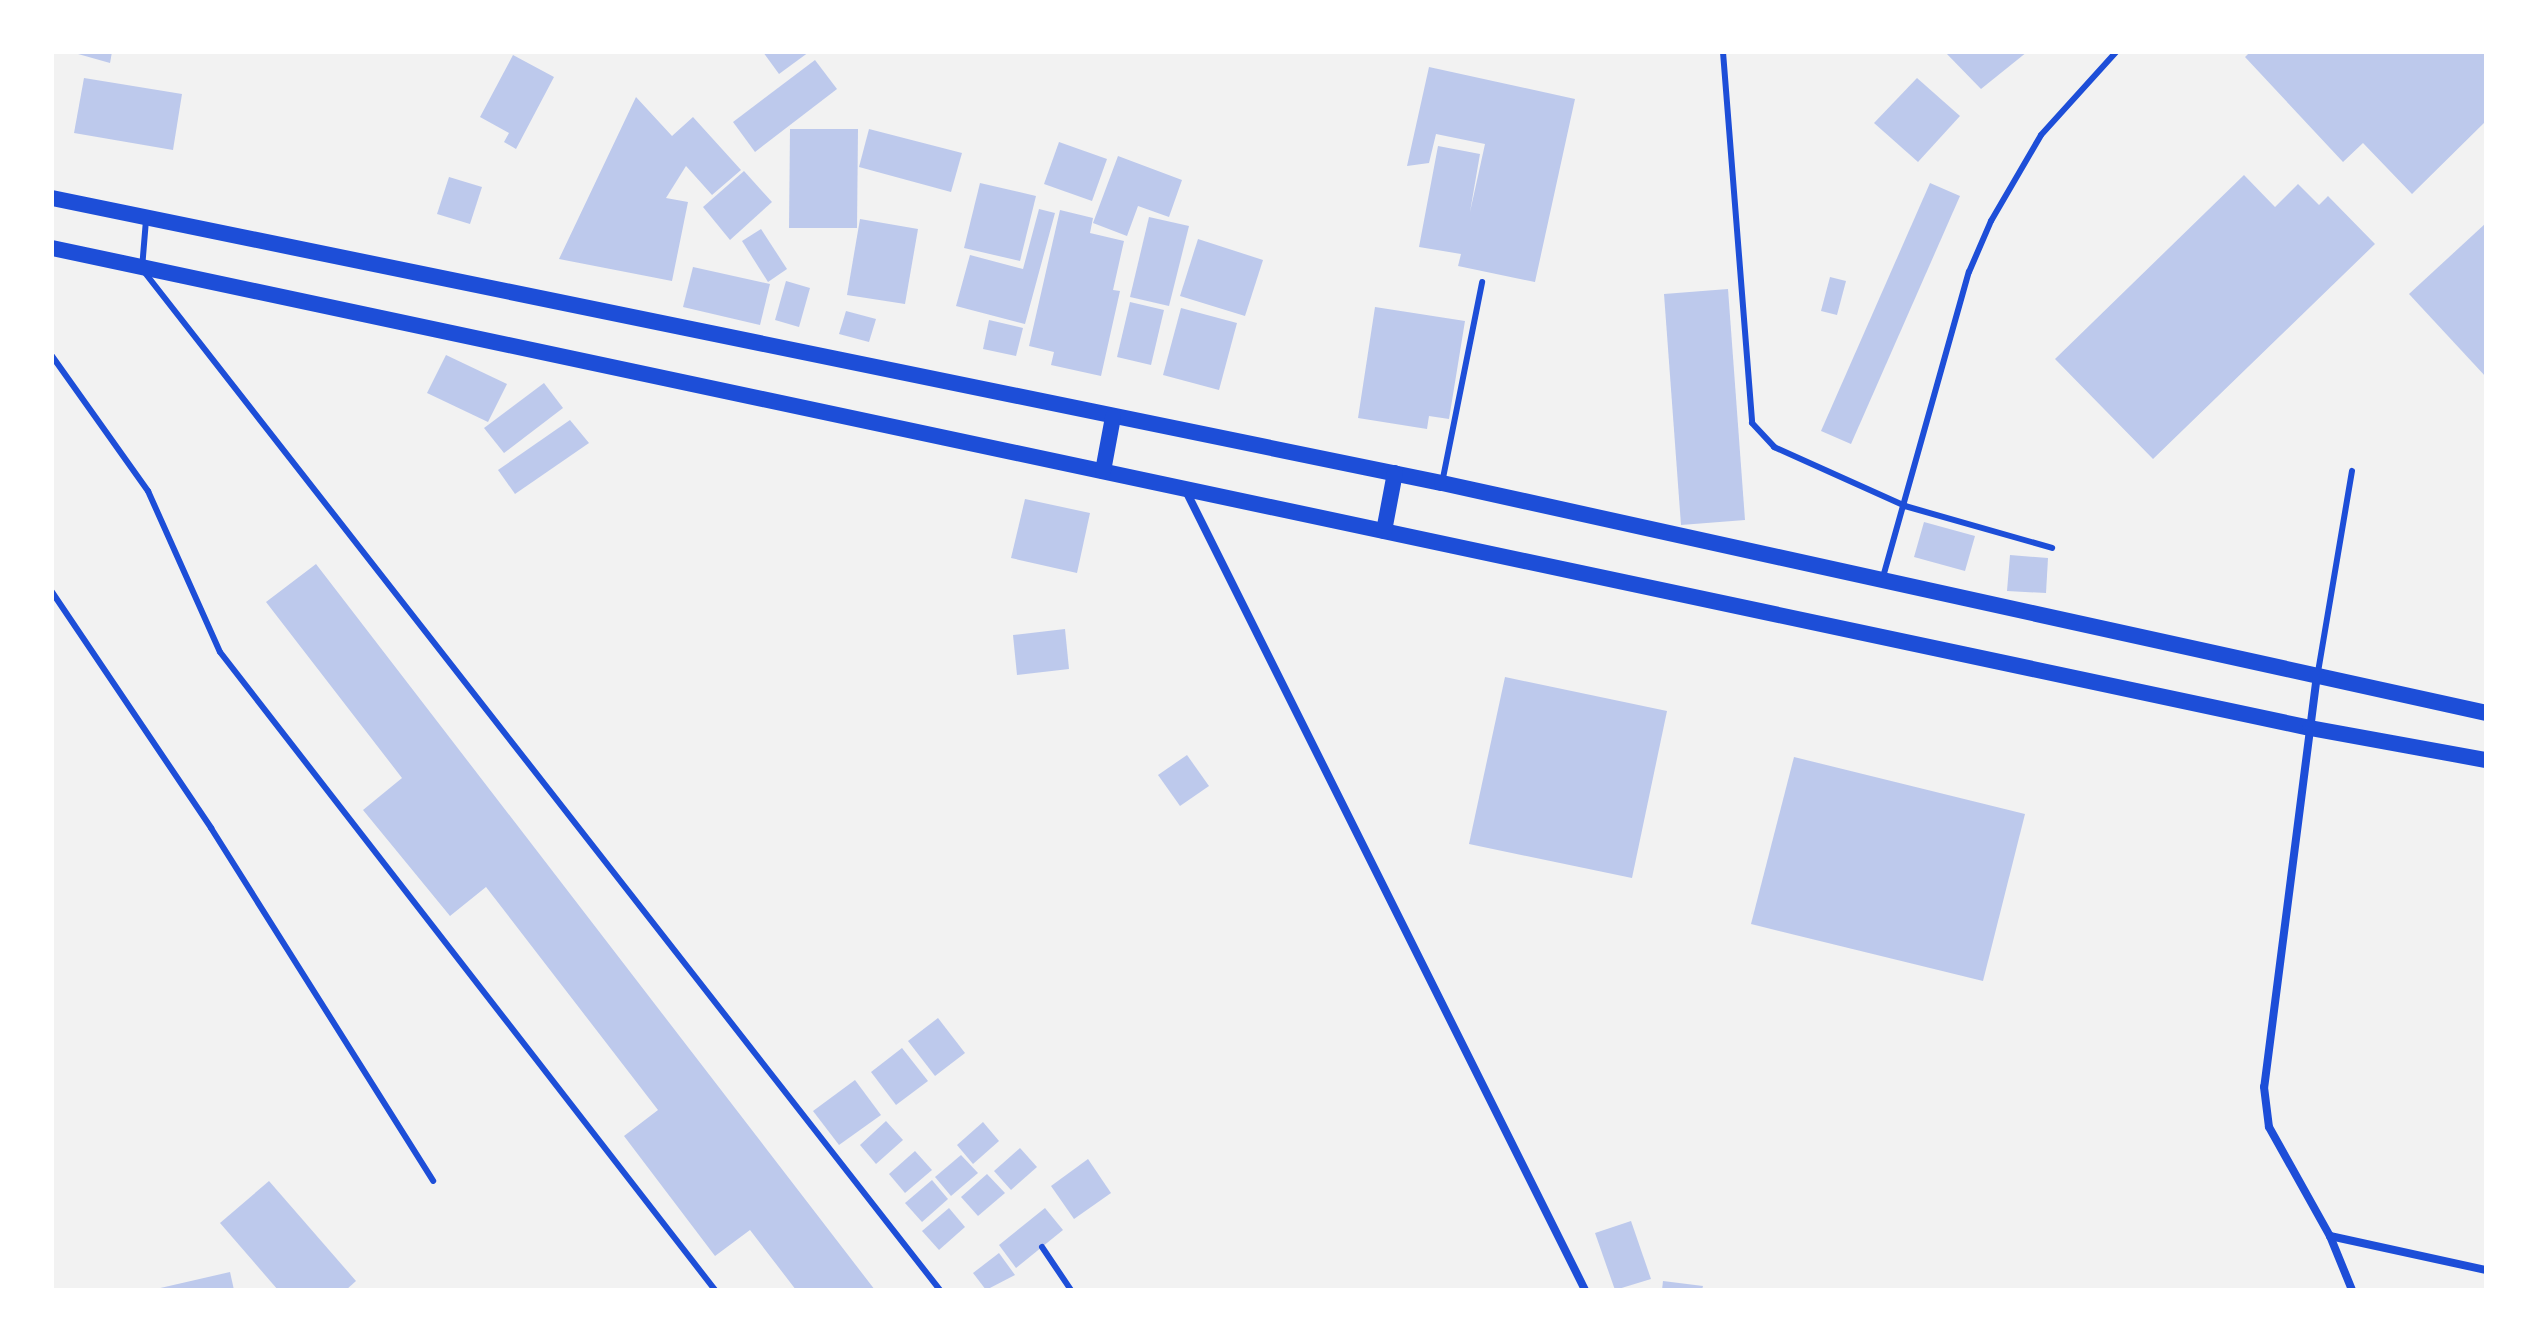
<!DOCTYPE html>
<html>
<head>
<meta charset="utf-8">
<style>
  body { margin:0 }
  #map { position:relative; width:2538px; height:1342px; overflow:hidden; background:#f2f2f2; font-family:"IBM Plex Sans",sans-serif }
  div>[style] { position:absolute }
  .building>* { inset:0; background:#bdc9ec }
  .service>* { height:6px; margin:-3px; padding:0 3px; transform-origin:3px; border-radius:3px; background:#1d4ed8 }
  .minor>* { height:8px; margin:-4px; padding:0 4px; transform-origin:4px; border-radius:4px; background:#1d4ed8 }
  .secondary>* { height:16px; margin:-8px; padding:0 8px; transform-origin:8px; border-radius:8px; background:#1d4ed8 }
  span { translate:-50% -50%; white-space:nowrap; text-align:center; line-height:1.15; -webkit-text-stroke:6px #fff; paint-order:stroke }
  .frame { position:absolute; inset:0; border:54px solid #fff; pointer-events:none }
</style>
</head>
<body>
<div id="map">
  <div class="building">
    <div style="clip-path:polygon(71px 52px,112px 52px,110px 63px)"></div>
    <div style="clip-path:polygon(763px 52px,809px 52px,779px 74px)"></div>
    <div style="clip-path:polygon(1945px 52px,2027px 52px,1981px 89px)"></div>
    <div style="clip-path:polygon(2250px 52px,2486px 52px,2486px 121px,2412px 194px,2363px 143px,2343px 162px,2245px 57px)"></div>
    <div style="clip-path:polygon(513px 55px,554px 77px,516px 149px,504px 142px,509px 133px,480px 117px)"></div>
    <div style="clip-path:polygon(815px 60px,837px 89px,755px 152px,733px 122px)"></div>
    <div style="clip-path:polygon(1429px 67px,1575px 99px,1535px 282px,1458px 266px,1461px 254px,1419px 247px,1438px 146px,1480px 154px,1470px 212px,1485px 144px,1436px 134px,1429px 163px,1407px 166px)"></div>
    <div style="clip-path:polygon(84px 78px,182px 94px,173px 150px,74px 133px)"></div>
    <div style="clip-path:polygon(1917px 78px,1960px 116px,1918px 162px,1874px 123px)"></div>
    <div style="clip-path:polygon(636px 97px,672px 136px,693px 117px,741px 170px,712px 195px,686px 166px,666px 198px,688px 202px,672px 281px,559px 259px)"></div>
    <div style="clip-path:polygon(790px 129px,858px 129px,857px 228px,789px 228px)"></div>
    <div style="clip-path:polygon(869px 129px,962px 153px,951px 192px,859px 167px)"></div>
    <div style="clip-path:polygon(1059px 142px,1107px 159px,1092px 201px,1044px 184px)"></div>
    <div style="clip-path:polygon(1118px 156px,1182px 180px,1169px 217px,1138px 206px,1127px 236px,1093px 223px)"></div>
    <div style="clip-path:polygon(744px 171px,772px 202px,730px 240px,703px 207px)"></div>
    <div style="clip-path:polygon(2244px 175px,2275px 207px,2298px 184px,2319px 205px,2328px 196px,2375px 244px,2153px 459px,2055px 359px)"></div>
    <div style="clip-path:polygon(449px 177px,482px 187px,470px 224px,437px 214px)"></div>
    <div style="clip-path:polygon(980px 183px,1036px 196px,1020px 261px,964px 248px)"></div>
    <div style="clip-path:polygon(1930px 183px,1960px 196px,1851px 444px,1821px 431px)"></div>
    <div style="clip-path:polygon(1039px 209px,1055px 213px,1025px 324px,956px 306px,970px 255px,1023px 269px)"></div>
    <div style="clip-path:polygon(1060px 210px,1093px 218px,1090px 233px,1124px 241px,1113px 290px,1120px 291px,1101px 376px,1051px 365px,1054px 352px,1029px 346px)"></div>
    <div style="clip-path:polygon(1149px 217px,1189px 226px,1169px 306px,1130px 297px)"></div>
    <div style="clip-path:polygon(860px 219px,918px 229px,905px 304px,847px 295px)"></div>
    <div style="clip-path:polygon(2486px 223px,2486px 377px,2409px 294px)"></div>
    <div style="clip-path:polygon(761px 229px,787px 269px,768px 282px,742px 241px)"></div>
    <div style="clip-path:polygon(1198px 239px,1263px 260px,1245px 316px,1180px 296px)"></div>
    <div style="clip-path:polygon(693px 267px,770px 284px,760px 325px,683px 307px)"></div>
    <div style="clip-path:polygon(1830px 277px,1846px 281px,1837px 315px,1821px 311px)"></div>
    <div style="clip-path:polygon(786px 281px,810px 288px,799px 327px,775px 320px)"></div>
    <div style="clip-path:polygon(1728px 289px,1745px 520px,1681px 525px,1664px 294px)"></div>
    <div style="clip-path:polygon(1130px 302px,1164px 310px,1151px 365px,1117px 357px)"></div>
    <div style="clip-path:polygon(1375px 307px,1465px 321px,1449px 419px,1429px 416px,1427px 429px,1358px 418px)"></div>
    <div style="clip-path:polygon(1181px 308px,1237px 323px,1219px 390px,1163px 375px)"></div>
    <div style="clip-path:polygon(846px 311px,876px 319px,869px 342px,839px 334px)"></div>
    <div style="clip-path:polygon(989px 320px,1023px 328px,1016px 356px,983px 349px)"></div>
    <div style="clip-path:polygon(446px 355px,507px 384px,488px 422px,427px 393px)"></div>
    <div style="clip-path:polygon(544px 383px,563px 408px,504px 453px,484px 428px)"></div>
    <div style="clip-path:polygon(570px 420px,589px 443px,515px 494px,498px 470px)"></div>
    <div style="clip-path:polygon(1025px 499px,1090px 513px,1077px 573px,1011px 558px)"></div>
    <div style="clip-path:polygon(1924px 522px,1975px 536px,1965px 571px,1914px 557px)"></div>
    <div style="clip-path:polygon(2010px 555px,2048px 558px,2046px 593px,2007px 591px)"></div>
    <div style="clip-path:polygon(316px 564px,875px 1290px,796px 1290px,750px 1230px,715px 1256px,624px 1136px,658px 1110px,486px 887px,450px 916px,363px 810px,402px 778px,266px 602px)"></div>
    <div style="clip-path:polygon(1065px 629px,1069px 669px,1017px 675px,1013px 635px)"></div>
    <div style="clip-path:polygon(1505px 677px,1667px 711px,1632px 878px,1469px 844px)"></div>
    <div style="clip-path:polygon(1187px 755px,1209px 786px,1180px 806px,1158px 775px)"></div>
    <div style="clip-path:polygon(1794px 757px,2025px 814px,1983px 981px,1751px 924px)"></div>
    <div style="clip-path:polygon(938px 1018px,965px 1053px,935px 1076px,908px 1041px)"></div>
    <div style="clip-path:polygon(902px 1048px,928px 1081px,896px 1105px,871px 1072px)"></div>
    <div style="clip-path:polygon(855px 1080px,881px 1115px,839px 1145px,813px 1111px)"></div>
    <div style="clip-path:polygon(886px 1121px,903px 1140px,876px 1164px,860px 1145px)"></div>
    <div style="clip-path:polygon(983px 1122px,999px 1141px,973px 1164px,957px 1145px)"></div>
    <div style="clip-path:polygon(1020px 1148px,1037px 1167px,1011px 1190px,994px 1171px)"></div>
    <div style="clip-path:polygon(915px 1151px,932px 1170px,905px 1193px,889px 1174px)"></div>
    <div style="clip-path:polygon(961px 1155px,978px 1173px,951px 1196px,935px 1177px)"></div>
    <div style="clip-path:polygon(1088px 1159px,1111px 1193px,1074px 1219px,1051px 1186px)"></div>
    <div style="clip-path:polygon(987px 1174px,1005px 1193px,978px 1216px,961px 1197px)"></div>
    <div style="clip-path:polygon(932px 1180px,948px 1199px,922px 1222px,905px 1203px)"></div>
    <div style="clip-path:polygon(269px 1181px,356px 1281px,346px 1290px,278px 1290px,220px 1223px)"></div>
    <div style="clip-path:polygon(949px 1208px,965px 1227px,939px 1250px,922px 1231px)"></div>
    <div style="clip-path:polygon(1045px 1208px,1063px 1230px,1016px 1268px,999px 1245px)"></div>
    <div style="clip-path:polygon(1631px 1221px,1651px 1279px,1615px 1290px,1595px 1233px)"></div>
    <div style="clip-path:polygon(999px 1253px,1015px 1275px,986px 1290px,973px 1273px)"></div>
    <div style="clip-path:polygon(230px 1272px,234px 1290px,156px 1290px,156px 1289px)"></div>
    <div style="clip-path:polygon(1663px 1281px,1703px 1286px,1702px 1290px,1662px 1290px)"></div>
  </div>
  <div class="service">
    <div style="left:1723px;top:52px;width:372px;rotate:85.5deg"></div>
    <div style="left:1752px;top:423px;width:33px;rotate:47deg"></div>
    <div style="left:1774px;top:447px;width:144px;rotate:24.2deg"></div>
    <div style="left:1905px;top:506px;width:153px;rotate:15.9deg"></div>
    <div style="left:146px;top:220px;width:49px;rotate:94.7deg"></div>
    <div style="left:142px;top:269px;width:1296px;rotate:51.99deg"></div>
    <div style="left:52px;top:356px;width:166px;rotate:54.6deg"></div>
    <div style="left:148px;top:491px;width:176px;rotate:65.9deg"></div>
    <div style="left:220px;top:652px;width:808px;rotate:52.19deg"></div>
    <div style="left:1442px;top:483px;width:205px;rotate:-78.7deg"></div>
    <div style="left:1883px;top:577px;width:317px;rotate:-74.3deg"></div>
    <div style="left:1969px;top:272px;width:56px;rotate:-66.7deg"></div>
    <div style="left:1991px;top:221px;width:99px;rotate:-59.8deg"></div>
    <div style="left:2041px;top:135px;width:112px;rotate:-47.9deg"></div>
    <div style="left:52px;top:592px;width:285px;rotate:56deg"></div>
    <div style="left:211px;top:828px;width:417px;rotate:57.8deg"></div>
    <div style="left:2318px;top:672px;width:204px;rotate:-80.4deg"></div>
    <div style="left:1042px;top:1247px;width:52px;rotate:56deg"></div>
  </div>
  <div class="minor">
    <div style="left:1185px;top:489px;width:895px;rotate:63.46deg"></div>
    <div style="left:2317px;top:675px;width:415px;rotate:97.3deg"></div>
    <div style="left:2264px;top:1087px;width:40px;rotate:82.9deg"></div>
    <div style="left:2269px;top:1127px;width:125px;rotate:60.8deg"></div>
    <div style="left:2330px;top:1236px;width:58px;rotate:67.8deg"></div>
    <div style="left:2330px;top:1236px;width:160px;rotate:12.3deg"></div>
  </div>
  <div class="secondary">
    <div style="left:52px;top:198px;width:1419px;rotate:11.59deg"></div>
    <div style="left:1442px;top:483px;width:1069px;rotate:12.42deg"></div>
    <div style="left:52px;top:248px;width:2308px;rotate:12deg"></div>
    <div style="left:2310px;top:728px;width:179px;rotate:10.3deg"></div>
    <div style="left:1103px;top:471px;width:55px;rotate:-79.5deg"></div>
    <div style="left:1384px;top:531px;width:59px;rotate:-79.3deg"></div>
  </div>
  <div class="frame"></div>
</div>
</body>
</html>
